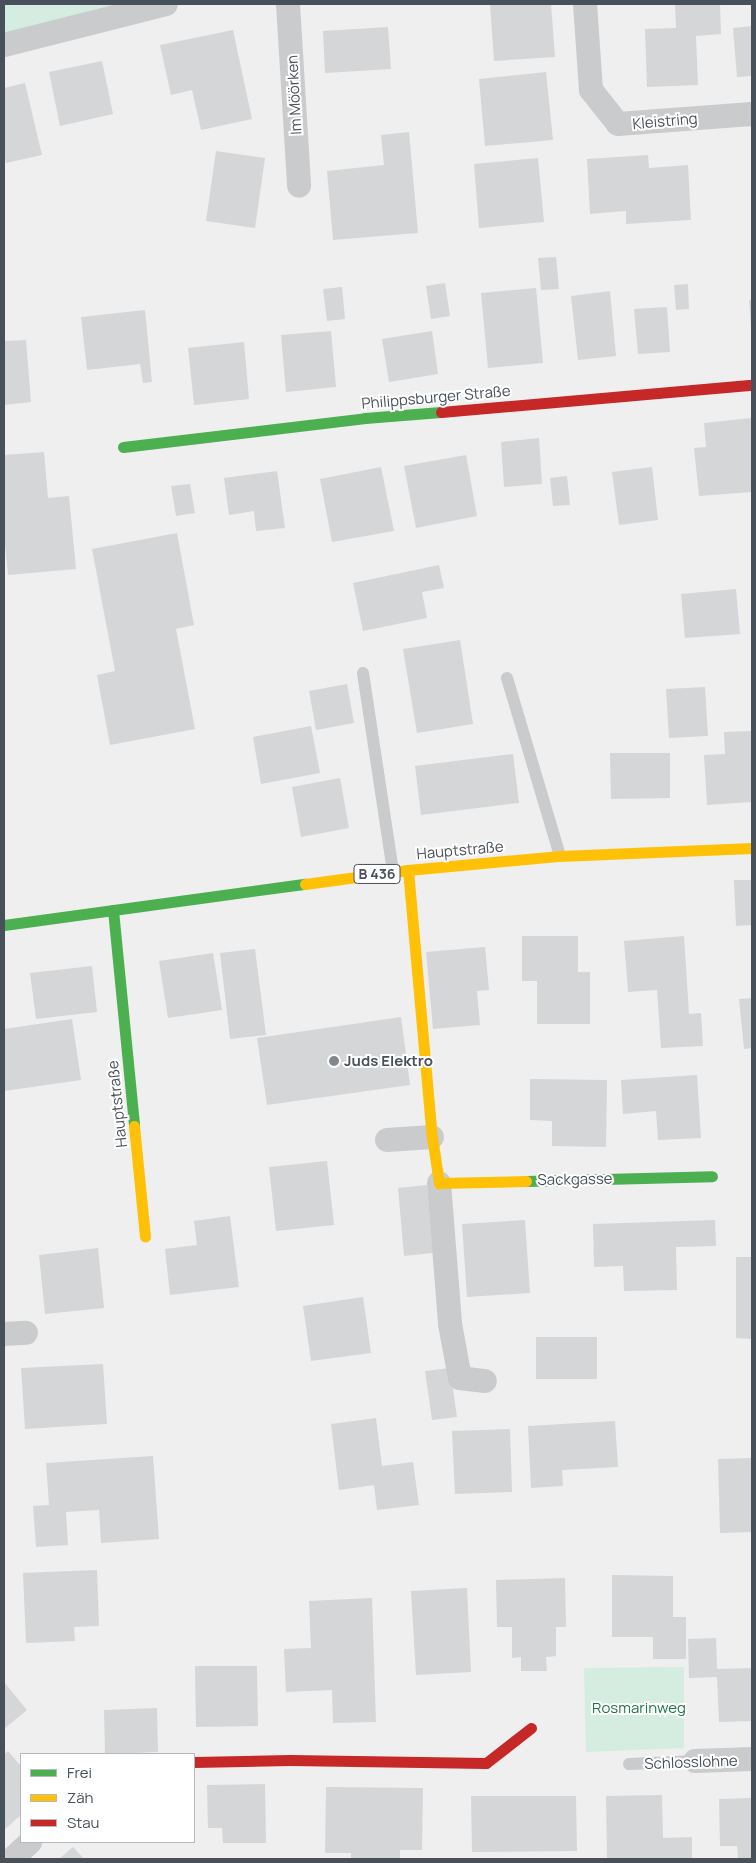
<!DOCTYPE html>
<html>
<head>
<meta charset="utf-8">
<style>
  body { margin:0 }
  #map { position:relative; width:756px; height:1863px; overflow:hidden; background:#efefef; font-family:Manrope,sans-serif }
  div>[style] { position:absolute }
  .green>* { inset:0; background:#d5ece0 }
  .building>* { inset:0; background:#d5d6d8 }
  .lane>* { height:12px; margin:-6px; padding:0 6px; transform-origin:6px; border-radius:6px; background:#cacbcd }
  .street>* { height:24px; margin:-12px; padding:0 12px; transform-origin:12px; border-radius:12px; background:#cacbcd }
  .fast>* { height:11px; margin:-5.5px; padding:0 5.5px; transform-origin:5.5px; border-radius:5.5px; background:#4caf50 }
  .slow>* { height:11px; margin:-5.5px; padding:0 5.5px; transform-origin:5.5px; border-radius:5.5px; background:#ffc107 }
  .jam>* { height:11px; margin:-5.5px; padding:0 5.5px; transform-origin:5.5px; border-radius:5.5px; background:#c62828 }
  .dots>* { width:14px; height:14px; translate:-50% -50%; box-sizing:border-box; border:2px solid #fff; border-radius:50% }
  span { translate:-50% -50%; white-space:nowrap; text-align:center; line-height:1.15; -webkit-text-stroke:4px #fff; paint-order:stroke }
  .shield-label span { padding:1px 4px; background:#fff; border:1px solid; border-radius:4px; -webkit-text-stroke-width:0 }
  .shield-label { font-size:14px; color:#485059; font-weight:700 }
  .street-label { font-size:15px; color:#485059 }
  .poi-label { font-size:15px; color:#485059; font-weight:700 }
  .left { translate:0 -50%; text-align:left }
  .park-label { font-size:15px; color:#20744e }
  .frame { position:absolute; inset:0; border:5px solid #485059; pointer-events:none }
  .legend { position:absolute; left:20px; top:1753px; width:175px; height:90px; box-sizing:border-box; background:#fff; border:1px solid #b6b9bd; margin:0; padding:6px 9px; list-style:none; font-size:15px; color:#485059 }
  .legend li { display:flex; align-items:center; gap:10px; height:25px }
  .legend b { width:25px; border:1px solid #b6b9bd }
</style>
</head>
<body>
<div id="map">
  <div class="green">
    <div style="clip-path:polygon(4px 4px,145px 4px,4px 42px)"></div>
    <div style="clip-path:polygon(684px 1667px,684px 1748px,586px 1752px,584px 1668px)"></div>
  </div>
  <div class="building">
    <div style="clip-path:polygon(490px 4px,551px 4px,555px 57px,494px 61px)"></div>
    <div style="clip-path:polygon(675px 4px,720px 4px,721px 34px,696px 36px,698px 85px,647px 87px,645px 29px,676px 28px)"></div>
    <div style="clip-path:polygon(752px 26px,752px 76px,737px 77px,733px 28px)"></div>
    <div style="clip-path:polygon(388px 27px,391px 69px,325px 73px,323px 31px)"></div>
    <div style="clip-path:polygon(233px 30px,252px 119px,201px 130px,192px 90px,171px 95px,160px 45px)"></div>
    <div style="clip-path:polygon(102px 61px,113px 114px,60px 126px,49px 72px)"></div>
    <div style="clip-path:polygon(546px 72px,553px 140px,485px 146px,479px 79px)"></div>
    <div style="clip-path:polygon(25px 83px,42px 155px,6px 163px,4px 152px,4px 88px)"></div>
    <div style="clip-path:polygon(409px 132px,418px 233px,333px 240px,327px 171px,384px 165px,381px 135px)"></div>
    <div style="clip-path:polygon(216px 151px,265px 158px,255px 228px,206px 221px)"></div>
    <div style="clip-path:polygon(648px 155px,649px 168px,688px 165px,691px 220px,626px 224px,626px 211px,590px 214px,587px 159px)"></div>
    <div style="clip-path:polygon(538px 158px,544px 222px,479px 228px,474px 164px)"></div>
    <div style="clip-path:polygon(556px 257px,559px 289px,541px 290px,538px 258px)"></div>
    <div style="clip-path:polygon(445px 283px,450px 316px,431px 319px,426px 286px)"></div>
    <div style="clip-path:polygon(688px 284px,689px 309px,676px 310px,674px 285px)"></div>
    <div style="clip-path:polygon(342px 287px,345px 319px,327px 321px,323px 289px)"></div>
    <div style="clip-path:polygon(536px 288px,543px 363px,488px 368px,481px 293px)"></div>
    <div style="clip-path:polygon(610px 291px,616px 356px,578px 360px,571px 296px)"></div>
    <div style="clip-path:polygon(749px 300px,752px 300px,752px 327px,751px 327px)"></div>
    <div style="clip-path:polygon(667px 307px,670px 352px,638px 354px,634px 309px)"></div>
    <div style="clip-path:polygon(145px 310px,152px 382px,143px 383px,140px 364px,87px 370px,81px 317px)"></div>
    <div style="clip-path:polygon(331px 331px,336px 387px,286px 392px,281px 335px)"></div>
    <div style="clip-path:polygon(432px 331px,438px 374px,389px 382px,382px 339px)"></div>
    <div style="clip-path:polygon(26px 340px,31px 402px,4px 405px,4px 341px)"></div>
    <div style="clip-path:polygon(244px 342px,249px 399px,194px 405px,188px 348px)"></div>
    <div style="clip-path:polygon(751px 418px,752px 492px,699px 496px,694px 448px,706px 447px,704px 423px)"></div>
    <div style="clip-path:polygon(539px 438px,542px 484px,504px 487px,501px 442px)"></div>
    <div style="clip-path:polygon(44px 452px,48px 498px,69px 496px,76px 569px,8px 575px,4px 534px,4px 455px)"></div>
    <div style="clip-path:polygon(466px 455px,477px 516px,416px 528px,404px 466px)"></div>
    <div style="clip-path:polygon(381px 467px,394px 531px,332px 542px,320px 479px)"></div>
    <div style="clip-path:polygon(652px 467px,658px 520px,619px 525px,612px 472px)"></div>
    <div style="clip-path:polygon(277px 471px,285px 528px,256px 531px,254px 511px,229px 515px,224px 478px)"></div>
    <div style="clip-path:polygon(567px 476px,570px 505px,553px 506px,550px 478px)"></div>
    <div style="clip-path:polygon(190px 484px,195px 513px,176px 516px,171px 486px)"></div>
    <div style="clip-path:polygon(177px 533px,194px 625px,176px 629px,195px 729px,110px 745px,97px 675px,115px 671px,92px 549px)"></div>
    <div style="clip-path:polygon(439px 565px,444px 588px,422px 592px,427px 618px,363px 631px,353px 583px)"></div>
    <div style="clip-path:polygon(736px 589px,740px 634px,685px 638px,681px 594px)"></div>
    <div style="clip-path:polygon(460px 640px,473px 724px,417px 733px,403px 649px)"></div>
    <div style="clip-path:polygon(347px 684px,354px 723px,316px 730px,309px 691px)"></div>
    <div style="clip-path:polygon(705px 687px,708px 736px,669px 738px,666px 689px)"></div>
    <div style="clip-path:polygon(311px 726px,320px 773px,261px 784px,253px 737px)"></div>
    <div style="clip-path:polygon(752px 731px,752px 802px,707px 805px,704px 755px,725px 754px,724px 732px)"></div>
    <div style="clip-path:polygon(610px 753px,670px 753px,670px 798px,611px 799px)"></div>
    <div style="clip-path:polygon(513px 754px,519px 803px,421px 815px,415px 766px)"></div>
    <div style="clip-path:polygon(340px 778px,349px 828px,301px 837px,292px 787px)"></div>
    <div style="clip-path:polygon(734px 880px,752px 880px,752px 925px,736px 926px)"></div>
    <div style="clip-path:polygon(522px 936px,578px 936px,578px 972px,590px 972px,590px 1024px,537px 1024px,537px 981px,522px 981px)"></div>
    <div style="clip-path:polygon(684px 936px,689px 1014px,701px 1013px,703px 1046px,661px 1048px,657px 990px,628px 992px,624px 941px)"></div>
    <div style="clip-path:polygon(485px 947px,489px 990px,477px 991px,480px 1025px,433px 1029px,426px 952px)"></div>
    <div style="clip-path:polygon(255px 949px,266px 1035px,230px 1039px,220px 953px)"></div>
    <div style="clip-path:polygon(213px 953px,222px 1010px,168px 1018px,159px 961px)"></div>
    <div style="clip-path:polygon(92px 966px,97px 1012px,36px 1019px,30px 973px)"></div>
    <div style="clip-path:polygon(752px 998px,752px 1048px,744px 1049px,739px 999px)"></div>
    <div style="clip-path:polygon(401px 1017px,410px 1085px,267px 1105px,257px 1038px)"></div>
    <div style="clip-path:polygon(72px 1019px,81px 1080px,4px 1091px,4px 1029px)"></div>
    <div style="clip-path:polygon(697px 1075px,701px 1138px,658px 1140px,656px 1111px,623px 1114px,621px 1080px)"></div>
    <div style="clip-path:polygon(530px 1079px,607px 1080px,606px 1147px,552px 1146px,552px 1121px,530px 1120px)"></div>
    <div style="clip-path:polygon(327px 1161px,334px 1225px,276px 1231px,269px 1167px)"></div>
    <div style="clip-path:polygon(427px 1185px,433px 1253px,404px 1256px,398px 1188px)"></div>
    <div style="clip-path:polygon(230px 1216px,239px 1287px,170px 1295px,165px 1249px,197px 1245px,194px 1221px)"></div>
    <div style="clip-path:polygon(525px 1220px,530px 1293px,467px 1297px,462px 1224px)"></div>
    <div style="clip-path:polygon(715px 1220px,716px 1246px,676px 1247px,677px 1290px,624px 1291px,623px 1266px,594px 1267px,593px 1224px)"></div>
    <div style="clip-path:polygon(98px 1248px,104px 1308px,45px 1314px,39px 1255px)"></div>
    <div style="clip-path:polygon(736px 1257px,752px 1257px,752px 1339px,736px 1338px)"></div>
    <div style="clip-path:polygon(363px 1297px,371px 1353px,311px 1361px,303px 1306px)"></div>
    <div style="clip-path:polygon(536px 1337px,597px 1337px,597px 1379px,536px 1379px)"></div>
    <div style="clip-path:polygon(103px 1364px,107px 1424px,25px 1429px,21px 1368px)"></div>
    <div style="clip-path:polygon(450px 1368px,457px 1417px,432px 1420px,425px 1371px)"></div>
    <div style="clip-path:polygon(376px 1418px,382px 1466px,413px 1462px,419px 1505px,377px 1510px,374px 1485px,339px 1490px,331px 1424px)"></div>
    <div style="clip-path:polygon(615px 1421px,618px 1467px,562px 1470px,563px 1486px,531px 1488px,528px 1426px)"></div>
    <div style="clip-path:polygon(510px 1429px,512px 1492px,455px 1494px,452px 1431px)"></div>
    <div style="clip-path:polygon(153px 1456px,159px 1539px,101px 1543px,99px 1510px,66px 1512px,68px 1545px,36px 1547px,33px 1506px,49px 1505px,46px 1463px)"></div>
    <div style="clip-path:polygon(752px 1458px,752px 1532px,720px 1533px,718px 1459px)"></div>
    <div style="clip-path:polygon(97px 1570px,99px 1626px,74px 1627px,75px 1641px,26px 1643px,23px 1573px)"></div>
    <div style="clip-path:polygon(612px 1575px,673px 1576px,673px 1617px,686px 1617px,686px 1659px,653px 1659px,653px 1637px,612px 1637px)"></div>
    <div style="clip-path:polygon(565px 1578px,566px 1627px,556px 1627px,556px 1656px,546px 1657px,547px 1671px,521px 1671px,521px 1657px,512px 1658px,512px 1627px,497px 1627px,496px 1580px)"></div>
    <div style="clip-path:polygon(467px 1588px,471px 1672px,416px 1675px,411px 1591px)"></div>
    <div style="clip-path:polygon(372px 1598px,376px 1722px,333px 1723px,332px 1690px,286px 1692px,284px 1649px,311px 1648px,309px 1601px)"></div>
    <div style="clip-path:polygon(716px 1638px,717px 1669px,752px 1668px,752px 1721px,719px 1722px,717px 1677px,689px 1678px,688px 1639px)"></div>
    <div style="clip-path:polygon(195px 1666px,257px 1666px,258px 1726px,196px 1727px)"></div>
    <div style="clip-path:polygon(4px 1682px,27px 1710px,4px 1729px)"></div>
    <div style="clip-path:polygon(157px 1708px,158px 1752px,105px 1754px,104px 1710px)"></div>
    <div style="clip-path:polygon(8px 1751px,21px 1766px,21px 1815px,4px 1830px,4px 1755px)"></div>
    <div style="clip-path:polygon(265px 1784px,266px 1843px,223px 1843px,222px 1828px,208px 1828px,207px 1785px)"></div>
    <div style="clip-path:polygon(326px 1787px,423px 1788px,422px 1850px,400px 1850px,400px 1859px,351px 1859px,351px 1853px,325px 1853px)"></div>
    <div style="clip-path:polygon(662px 1795px,663px 1838px,692px 1837px,692px 1859px,607px 1859px,606px 1796px)"></div>
    <div style="clip-path:polygon(471px 1796px,576px 1796px,577px 1851px,472px 1852px)"></div>
    <div style="clip-path:polygon(752px 1798px,752px 1859px,738px 1859px,737px 1846px,720px 1846px,719px 1799px)"></div>
    <div style="clip-path:polygon(73px 1847px,84px 1859px,59px 1859px)"></div>
  </div>
  <div class="lane">
    <div style="left:363px;top:673px;width:201px;rotate:81.4deg"></div>
    <div style="left:507px;top:678px;width:186px;rotate:73.4deg"></div>
    <div style="left:629px;top:1764px;width:66px;rotate:-2.6deg"></div>
  </div>
  <div class="street">
    <div style="left:288px;top:4px;width:182px;rotate:86.5deg"></div>
    <div style="left:585px;top:4px;width:86px;rotate:86deg"></div>
    <div style="left:591px;top:90px;width:43px;rotate:51.5deg"></div>
    <div style="left:618px;top:124px;width:134px;rotate:-4.3deg"></div>
    <div style="left:4px;top:45px;width:167px;rotate:-14.2deg"></div>
    <div style="left:387px;top:1140px;width:45px;rotate:-3.8deg"></div>
    <div style="left:439px;top:1183px;width:141px;rotate:85.5deg"></div>
    <div style="left:450px;top:1324px;width:55px;rotate:79.5deg"></div>
    <div style="left:460px;top:1378px;width:25px;rotate:7deg"></div>
    <div style="left:4px;top:1334px;width:22px;rotate:-3deg"></div>
    <div style="left:695px;top:1761px;width:57px;rotate:-2deg"></div>
    <div style="left:12px;top:1859px;width:25px;rotate:-43deg"></div>
  </div>
  <div class="fast">
    <div style="left:123px;top:447px;width:244px;rotate:-6.8deg"></div>
    <div style="left:365px;top:418px;width:76px;rotate:-4.5deg"></div>
    <div style="left:113px;top:910px;width:217px;rotate:84.4deg"></div>
    <div style="left:4px;top:925px;width:304px;rotate:-7.8deg"></div>
    <div style="left:526px;top:1181px;width:186px;rotate:-1.5deg"></div>
  </div>
  <div class="slow">
    <div style="left:408px;top:870px;width:268px;rotate:84.9deg"></div>
    <div style="left:432px;top:1137px;width:47px;rotate:81.3deg"></div>
    <div style="left:439px;top:1183px;width:87px;rotate:-1.3deg"></div>
    <div style="left:305px;top:884px;width:104px;rotate:-7.7deg"></div>
    <div style="left:408px;top:870px;width:153px;rotate:-5.3deg"></div>
    <div style="left:560px;top:856px;width:192px;rotate:-2.4deg"></div>
    <div style="left:134px;top:1126px;width:111px;rotate:84.3deg"></div>
  </div>
  <div class="jam">
    <div style="left:441px;top:412px;width:312px;rotate:-5deg"></div>
    <div style="left:194px;top:1762px;width:96px;rotate:-1.2deg"></div>
    <div style="left:290px;top:1760px;width:196px;rotate:0.9deg"></div>
    <div style="left:486px;top:1763px;width:57px;rotate:-37.9deg"></div>
  </div>
  <div class="dots">
    <div style="left:334px;top:1061px;background:#82888e"></div>
  </div>
  <div class="shield-label">
    <span style="left:377px;top:874px">B 436</span>
  </div>
  <div class="street-label">
    <span style="left:294px;top:95px;rotate:-93deg">Im Möörken</span>
    <span style="left:665px;top:121px;rotate:-5deg">Kleistring</span>
    <span style="left:436px;top:397px;rotate:-5deg">Philippsburger Straße</span>
    <span style="left:460px;top:850px;rotate:-5deg">Hauptstraße</span>
    <span style="left:117px;top:1104px;rotate:-96deg">Hauptstraße</span>
    <span style="left:575px;top:1179px;rotate:-1deg">Sackgasse</span>
    <span style="left:691px;top:1762px;rotate:-2deg">Schlosslohne</span>
  </div>
  <div class="poi-label">
    <span class="left" style="left:344px;top:1061px">Juds Elektro</span>
  </div>
  <div class="park-label">
    <span style="left:639px;top:1708px">Rosmarinweg</span>
  </div>
  <div class="frame"></div>
  <ul class="legend">
  <li><b style="height:6px;background:#4caf50"></b>Frei</li>
  <li><b style="height:6px;background:#ffc107"></b>Zäh</li>
  <li><b style="height:6px;background:#c62828"></b>Stau</li>
  </ul>
</div>
</body>
</html>
